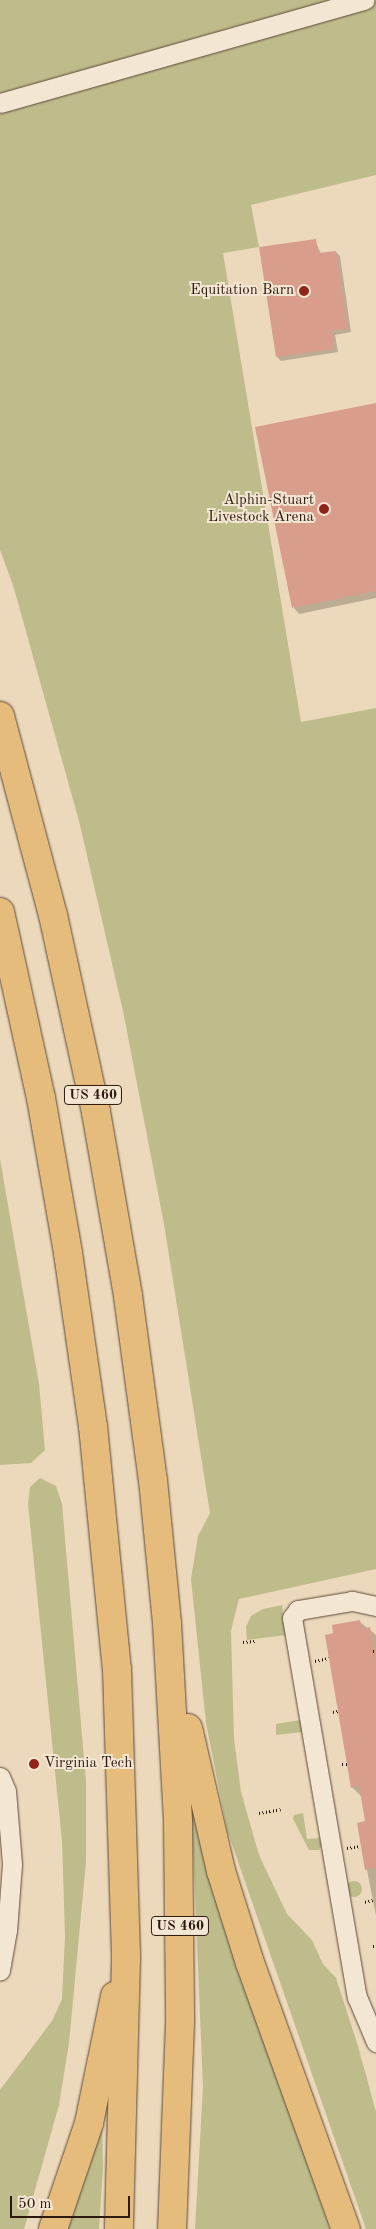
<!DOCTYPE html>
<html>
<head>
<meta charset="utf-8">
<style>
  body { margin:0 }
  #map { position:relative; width:376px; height:2229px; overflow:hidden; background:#ecd8ba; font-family:"Old Standard TT",serif }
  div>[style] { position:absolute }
  .green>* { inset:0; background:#bfbc8b }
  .round { border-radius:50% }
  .shadow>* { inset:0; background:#0003 }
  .building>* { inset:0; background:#d99e8b }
  .path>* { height:3px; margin-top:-1.5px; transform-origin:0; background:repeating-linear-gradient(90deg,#2d190d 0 1px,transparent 0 3.5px) }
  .roads { filter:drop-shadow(0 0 1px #5d4938) drop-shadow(0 0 1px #5d4938) }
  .minor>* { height:19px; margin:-9.5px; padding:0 9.5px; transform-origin:9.5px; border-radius:9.5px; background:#f3e6d2 }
  .highway>* { height:28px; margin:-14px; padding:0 14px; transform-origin:14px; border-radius:14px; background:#e6bc7d }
  .dots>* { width:14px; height:14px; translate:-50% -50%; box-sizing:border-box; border:2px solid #f3e6d2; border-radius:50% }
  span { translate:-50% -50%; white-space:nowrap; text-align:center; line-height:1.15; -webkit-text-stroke:4px #f3e6d2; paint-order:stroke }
  .shield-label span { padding:1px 4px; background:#f3e6d2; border:1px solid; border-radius:4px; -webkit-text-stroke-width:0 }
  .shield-label { font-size:14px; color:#2d190d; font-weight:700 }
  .poi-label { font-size:15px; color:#2d190d }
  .right { translate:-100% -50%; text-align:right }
  .left { translate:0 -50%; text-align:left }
  .scale { position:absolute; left:10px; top:2196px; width:120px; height:22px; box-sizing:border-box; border:2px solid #2d190d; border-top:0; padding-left:6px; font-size:15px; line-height:18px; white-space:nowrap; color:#2d190d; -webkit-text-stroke:4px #f3e6d2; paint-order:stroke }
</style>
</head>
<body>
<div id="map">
  <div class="green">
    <div style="clip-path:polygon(0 0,376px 0,376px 175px,251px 205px,259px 247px,223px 253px,301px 722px,376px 708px,376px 1569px,239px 1599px,231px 1631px,234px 1739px,241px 1792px,259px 1855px,287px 1914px,312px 1940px,323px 1964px,336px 1978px,358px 2046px,376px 2112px,376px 2229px,366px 2229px,227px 1830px,206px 1723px,191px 1579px,198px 1536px,210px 1513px,164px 1224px,123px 1011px,79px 821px,13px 585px,0 550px)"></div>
    <div style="clip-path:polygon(0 1159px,39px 1384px,45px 1450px,31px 1463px,0 1465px)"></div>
    <div style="clip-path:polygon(40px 1478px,56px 1486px,62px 1504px,86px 1781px,86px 1862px,69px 2043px,59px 2105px,24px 2229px,0 2229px,0 2090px,52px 2021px,62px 1999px,65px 1936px,62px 1841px,28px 1504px,30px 1487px)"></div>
    <div style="clip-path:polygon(282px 1605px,286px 1635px,247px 1640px,246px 1627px,251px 1616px,263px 1609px)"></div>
    <div style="clip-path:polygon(300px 1720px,303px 1732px,276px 1735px,276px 1724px)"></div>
    <div style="clip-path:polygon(190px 1776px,224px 1914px,330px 2229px,195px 2229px,203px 2087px)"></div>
    <div style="clip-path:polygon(303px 1813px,307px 1839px,321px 1838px,322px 1845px,319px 1850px,309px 1850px,293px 1819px,294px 1815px)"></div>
    <div class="round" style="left:346px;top:1881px;width:16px;height:16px"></div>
    <div style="clip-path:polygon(102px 2112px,103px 2167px,99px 2229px,62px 2229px)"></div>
  </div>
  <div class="shadow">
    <div style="clip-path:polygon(315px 240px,321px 254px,336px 252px,340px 256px,351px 332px,335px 335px,338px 352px,281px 361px,277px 357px)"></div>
    <div style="clip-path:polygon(376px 404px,376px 598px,299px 614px,294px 608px)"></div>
    <div style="clip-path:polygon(360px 1622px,376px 1635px,376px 1916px,358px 1824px,366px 1822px,362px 1797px,352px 1787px)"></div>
  </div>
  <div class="building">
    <div style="clip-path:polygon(316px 239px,318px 253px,336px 251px,348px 329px,332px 331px,334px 349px,276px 357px,259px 247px)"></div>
    <div style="clip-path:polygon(376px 403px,376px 591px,292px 608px,255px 427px)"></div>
    <div style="clip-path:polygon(360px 1620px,362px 1629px,370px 1627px,376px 1658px,376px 1868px,365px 1870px,357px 1823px,365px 1821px,359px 1786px,351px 1788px,325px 1635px,333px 1633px,332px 1625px)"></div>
  </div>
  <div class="path">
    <div style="left:243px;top:1642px;width:12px;rotate:-5deg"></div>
    <div style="left:373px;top:1651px;width:3px"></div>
    <div style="left:315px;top:1661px;width:14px;rotate:-12deg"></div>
    <div style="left:333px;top:1712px;width:5px;rotate:-11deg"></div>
    <div style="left:342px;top:1764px;width:5px"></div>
    <div style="left:259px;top:1813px;width:22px;rotate:-10deg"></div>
    <div style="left:347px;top:1848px;width:14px;rotate:-8deg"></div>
    <div style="left:365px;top:1902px;width:8px;rotate:-14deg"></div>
    <div style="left:373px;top:1946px;width:3px"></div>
  </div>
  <div class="roads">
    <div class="minor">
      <div style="left:0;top:103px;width:379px;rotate:-15.8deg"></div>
      <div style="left:376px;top:1606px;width:25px;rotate:-168deg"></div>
      <div style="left:352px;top:1601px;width:55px;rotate:170.5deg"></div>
      <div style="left:298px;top:1610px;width:10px;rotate:127deg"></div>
      <div style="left:292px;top:1618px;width:385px;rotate:80.3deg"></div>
      <div style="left:357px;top:1997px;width:49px;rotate:67.1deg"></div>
      <div style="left:0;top:1777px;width:15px;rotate:67deg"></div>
      <div style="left:6px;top:1791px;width:73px;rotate:85.3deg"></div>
      <div style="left:12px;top:1864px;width:66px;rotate:94.3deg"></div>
      <div style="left:7px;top:1930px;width:41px;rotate:99.9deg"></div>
    </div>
    <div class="highway">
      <div style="left:0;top:716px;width:206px;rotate:75.1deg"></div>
      <div style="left:53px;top:915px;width:202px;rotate:77.7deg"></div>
      <div style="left:96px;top:1112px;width:187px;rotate:80.1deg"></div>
      <div style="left:128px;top:1296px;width:186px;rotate:82.3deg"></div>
      <div style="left:153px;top:1480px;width:144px;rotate:84.4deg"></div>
      <div style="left:167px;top:1623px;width:198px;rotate:86.8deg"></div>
      <div style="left:178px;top:1821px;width:202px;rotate:89.4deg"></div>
      <div style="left:180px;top:2023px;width:206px;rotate:92.2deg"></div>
      <div style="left:0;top:912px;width:190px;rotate:77.6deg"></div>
      <div style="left:41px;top:1098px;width:157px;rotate:80.1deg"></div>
      <div style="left:68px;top:1253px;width:175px;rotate:81.8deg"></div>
      <div style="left:93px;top:1426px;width:244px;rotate:84.4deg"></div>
      <div style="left:117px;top:1669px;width:290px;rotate:88.2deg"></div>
      <div style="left:126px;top:1959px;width:270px;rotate:91.5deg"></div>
      <div style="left:188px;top:1728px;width:147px;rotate:77deg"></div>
      <div style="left:221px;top:1871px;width:96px;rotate:72.5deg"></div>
      <div style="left:250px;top:1963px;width:283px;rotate:70.2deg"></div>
      <div style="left:53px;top:2229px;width:112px;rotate:-71.2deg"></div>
      <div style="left:89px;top:2123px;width:130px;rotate:-78.4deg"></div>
    </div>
  </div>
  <div class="dots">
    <div style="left:304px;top:291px;background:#8f2418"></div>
    <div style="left:324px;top:509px;background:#8f2418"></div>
    <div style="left:34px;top:1764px;background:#8f2418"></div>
  </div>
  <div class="shield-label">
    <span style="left:93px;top:1095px">US 460</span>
    <span style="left:180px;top:1926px">US 460</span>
  </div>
  <div class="poi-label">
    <span class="right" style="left:294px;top:291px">Equitation Barn</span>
    <span class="right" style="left:314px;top:509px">Alphin-Stuart<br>Livestock Arena</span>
    <span class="left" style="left:44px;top:1764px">Virginia Tech</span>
  </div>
  <div class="scale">50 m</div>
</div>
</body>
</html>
